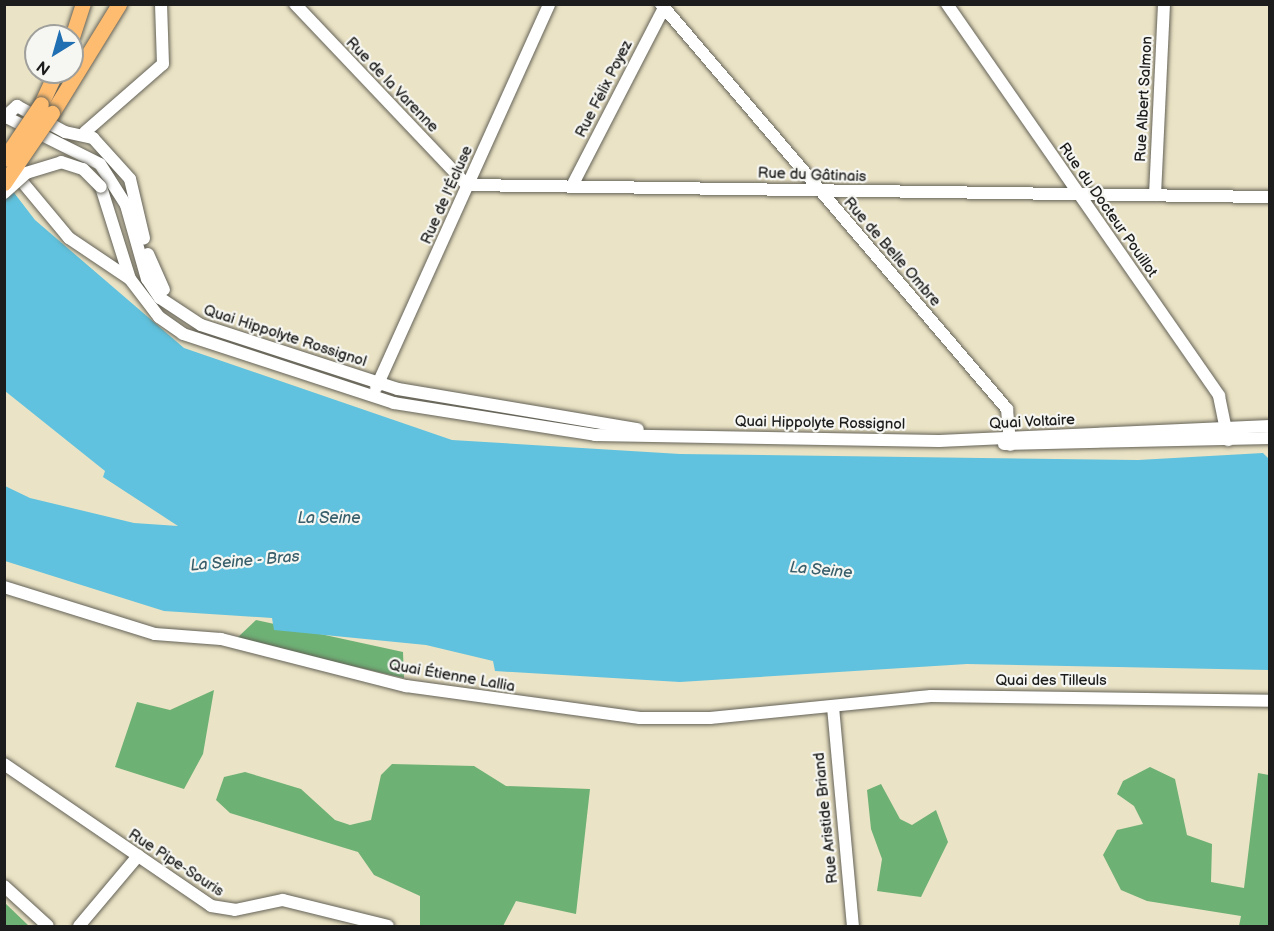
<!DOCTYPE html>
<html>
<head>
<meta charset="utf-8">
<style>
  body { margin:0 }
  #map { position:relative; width:1274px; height:931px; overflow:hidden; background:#ebe3c5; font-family:"Balsamiq Sans",sans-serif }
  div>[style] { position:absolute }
  .forest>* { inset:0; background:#6eb175 }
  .water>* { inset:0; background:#60c2de }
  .roads { filter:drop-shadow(0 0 2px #646257) drop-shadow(0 0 2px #646257) }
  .minor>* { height:12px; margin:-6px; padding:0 6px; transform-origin:6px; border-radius:6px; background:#fff }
  .major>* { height:15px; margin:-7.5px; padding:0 7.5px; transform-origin:7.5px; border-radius:7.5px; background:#febc70 }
  .bridges { filter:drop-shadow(0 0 2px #646257) drop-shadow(0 0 2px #646257) }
  .minor-bridge>* { height:12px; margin:-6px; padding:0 6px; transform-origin:6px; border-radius:6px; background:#fff }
  .major-bridge>* { height:15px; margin:-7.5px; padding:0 7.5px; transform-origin:7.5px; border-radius:7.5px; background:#febc70 }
  span { translate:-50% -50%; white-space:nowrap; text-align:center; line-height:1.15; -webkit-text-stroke:4.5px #f6f6f2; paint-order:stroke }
  .street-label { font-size:15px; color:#1c1c1c }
  .water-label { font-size:16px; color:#375e6a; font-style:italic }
  .frame { position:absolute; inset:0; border:6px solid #1c1c1c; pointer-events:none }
  .north { position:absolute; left:24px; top:24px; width:60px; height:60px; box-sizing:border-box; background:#f6f6f2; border:2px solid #9f9f9c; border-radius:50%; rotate:217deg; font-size:16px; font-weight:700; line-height:24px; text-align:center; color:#1c1c1c }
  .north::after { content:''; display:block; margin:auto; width:21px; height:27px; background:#1f6fb2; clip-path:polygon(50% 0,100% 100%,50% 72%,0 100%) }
</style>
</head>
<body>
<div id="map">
  <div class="forest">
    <div style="clip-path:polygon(256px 620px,403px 652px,404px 678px,236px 639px)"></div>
    <div style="clip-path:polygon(214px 690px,203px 754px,184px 789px,115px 767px,137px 702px,170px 710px)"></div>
    <div style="clip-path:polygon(392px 764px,474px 766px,506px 786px,590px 789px,576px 914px,516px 901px,503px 926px,420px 926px,420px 896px,374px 875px,358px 852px,230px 813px,216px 800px,224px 777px,245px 772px,301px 789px,335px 820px,350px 825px,371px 820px,381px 775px)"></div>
    <div style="clip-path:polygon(1150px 767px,1175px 779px,1187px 835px,1212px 844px,1211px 882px,1244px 888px,1258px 773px,1269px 775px,1269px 926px,1239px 926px,1241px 916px,1147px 901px,1121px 890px,1103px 855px,1117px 830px,1143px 824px,1134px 806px,1117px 794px,1123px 781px)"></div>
    <div style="clip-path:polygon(881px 784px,900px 819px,912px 825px,936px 810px,948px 842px,921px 897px,877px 891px,882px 859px,871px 829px,867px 790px)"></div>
    <div style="clip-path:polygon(5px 903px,29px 926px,5px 926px)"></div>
  </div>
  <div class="water">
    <div style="clip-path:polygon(5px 181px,35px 220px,184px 348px,452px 440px,680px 454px,1138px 460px,1263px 453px,1270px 460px,1269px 670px,967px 664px,680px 682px,495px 671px,493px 661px,426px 645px,274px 630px,272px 618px,164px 611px,5px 561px,5px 486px,30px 498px,134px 523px,178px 526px,103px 477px,105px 471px,5px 391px)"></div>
  </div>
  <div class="roads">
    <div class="minor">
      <div style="left:295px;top:4px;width:250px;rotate:46.5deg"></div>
      <div style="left:661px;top:4px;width:533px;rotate:49.49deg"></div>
      <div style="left:1007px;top:409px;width:36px;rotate:85deg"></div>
      <div style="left:947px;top:4px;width:477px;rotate:55.2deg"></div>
      <div style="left:1219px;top:396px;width:45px;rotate:78.4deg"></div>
      <div style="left:4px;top:116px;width:107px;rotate:26.6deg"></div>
      <div style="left:100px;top:164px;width:49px;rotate:57.6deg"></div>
      <div style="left:126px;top:205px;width:77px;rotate:74.2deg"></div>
      <div style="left:147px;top:279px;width:23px;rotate:56deg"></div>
      <div style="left:160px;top:298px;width:49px;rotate:33.4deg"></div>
      <div style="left:201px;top:325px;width:207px;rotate:18deg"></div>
      <div style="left:398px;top:389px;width:243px;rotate:9.5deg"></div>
      <div style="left:4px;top:118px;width:18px;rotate:-43deg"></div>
      <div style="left:17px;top:106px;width:55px;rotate:28.4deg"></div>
      <div style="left:65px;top:132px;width:29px;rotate:12deg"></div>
      <div style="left:93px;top:138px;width:55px;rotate:47.9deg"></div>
      <div style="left:130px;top:179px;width:61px;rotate:76.7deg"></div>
      <div style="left:85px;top:132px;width:103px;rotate:-41.1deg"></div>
      <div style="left:163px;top:64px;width:60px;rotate:-91.9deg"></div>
      <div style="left:14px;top:172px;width:86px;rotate:50.2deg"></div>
      <div style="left:69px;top:238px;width:73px;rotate:33.9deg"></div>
      <div style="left:130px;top:279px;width:48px;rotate:52.7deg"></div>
      <div style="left:159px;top:317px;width:29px;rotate:35deg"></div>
      <div style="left:183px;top:334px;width:222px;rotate:18.1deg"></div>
      <div style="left:394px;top:403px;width:204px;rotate:9deg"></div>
      <div style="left:595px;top:435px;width:344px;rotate:1deg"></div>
      <div style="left:939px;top:441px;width:331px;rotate:-2.6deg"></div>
      <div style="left:467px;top:185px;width:803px;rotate:0.86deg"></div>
      <div style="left:572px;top:186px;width:200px;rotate:-62.7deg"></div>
      <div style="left:101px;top:187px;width:96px;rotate:72.5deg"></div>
      <div style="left:1155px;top:195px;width:191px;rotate:-87.3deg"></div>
      <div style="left:148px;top:254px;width:39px;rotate:66deg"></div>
      <div style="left:376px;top:388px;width:421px;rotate:-65.7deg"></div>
      <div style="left:1004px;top:444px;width:266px;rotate:-1.3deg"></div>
      <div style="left:4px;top:587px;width:158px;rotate:17.3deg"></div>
      <div style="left:155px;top:634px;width:66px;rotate:4.3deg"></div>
      <div style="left:221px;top:639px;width:191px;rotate:14.3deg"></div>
      <div style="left:406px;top:686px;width:236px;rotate:7.8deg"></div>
      <div style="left:640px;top:718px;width:70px"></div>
      <div style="left:710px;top:718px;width:222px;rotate:-5.7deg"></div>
      <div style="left:931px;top:696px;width:339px;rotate:0.8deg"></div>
      <div style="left:833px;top:707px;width:220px;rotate:84.8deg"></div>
      <div style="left:4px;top:764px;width:251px;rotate:34.4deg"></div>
      <div style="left:211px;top:906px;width:24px;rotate:9deg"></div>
      <div style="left:235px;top:910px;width:49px;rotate:-11.8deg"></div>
      <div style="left:283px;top:900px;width:108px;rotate:13.9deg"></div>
      <div style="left:4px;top:886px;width:59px;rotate:42.3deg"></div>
      <div style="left:79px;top:926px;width:92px;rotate:-49.9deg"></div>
    </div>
    <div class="major">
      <div style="left:72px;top:37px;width:35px;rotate:-72deg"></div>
      <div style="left:41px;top:104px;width:35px;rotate:-65deg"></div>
      <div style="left:52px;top:113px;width:128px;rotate:-58.4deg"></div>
    </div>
  </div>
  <div class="bridges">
    <div class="minor-bridge">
      <div style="left:4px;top:193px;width:30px;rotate:-42deg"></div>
      <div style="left:26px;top:173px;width:37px;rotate:-17deg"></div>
      <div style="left:61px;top:162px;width:23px;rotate:18deg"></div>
      <div style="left:83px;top:169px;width:25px;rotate:45deg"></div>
    </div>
    <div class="major-bridge">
      <div style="left:4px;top:159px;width:66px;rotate:-56.1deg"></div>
      <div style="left:4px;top:183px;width:85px;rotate:-55.6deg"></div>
    </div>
  </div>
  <div class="street-label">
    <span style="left:392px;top:85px;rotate:46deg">Rue de la Varenne</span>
    <span style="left:604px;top:89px;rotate:-63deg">Rue Félix Poyez</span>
    <span style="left:1144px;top:99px;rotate:-87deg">Rue Albert Salmon</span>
    <span style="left:812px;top:175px;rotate:2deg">Rue du Gâtinais</span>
    <span style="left:447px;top:195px;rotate:-66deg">Rue de l'Écluse</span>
    <span style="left:1108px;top:210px;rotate:55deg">Rue du Docteur Pouillot</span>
    <span style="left:892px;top:252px;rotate:49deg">Rue de Belle Ombre</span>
    <span style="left:285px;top:336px;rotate:18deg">Quai Hippolyte Rossignol</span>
    <span style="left:1032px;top:422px;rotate:-3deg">Quai Voltaire</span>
    <span style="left:820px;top:423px;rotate:1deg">Quai Hippolyte Rossignol</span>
    <span style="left:452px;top:676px;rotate:10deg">Quai Étienne Lallia</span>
    <span style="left:1051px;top:681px">Quai des Tilleuls</span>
    <span style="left:826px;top:818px;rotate:-96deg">Rue Aristide Briand</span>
    <span style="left:176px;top:863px;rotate:33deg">Rue Pipe-Souris</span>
  </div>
  <div class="water-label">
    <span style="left:329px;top:519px">La Seine</span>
    <span style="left:245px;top:562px;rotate:-5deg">La Seine - Bras</span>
    <span style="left:821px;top:571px;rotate:5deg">La Seine</span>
  </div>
  <div class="frame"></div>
  <div class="north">N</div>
</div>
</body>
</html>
